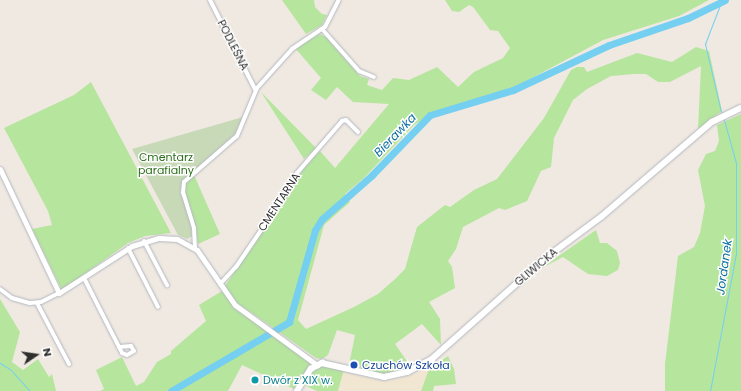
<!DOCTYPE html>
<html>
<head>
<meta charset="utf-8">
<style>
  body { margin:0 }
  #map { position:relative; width:741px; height:391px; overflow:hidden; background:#efe9e1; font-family:Poppins,sans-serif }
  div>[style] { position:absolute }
  .education>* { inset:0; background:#f0e6d1 }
  .green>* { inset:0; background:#b6e59e }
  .cemetery>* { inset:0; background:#c8d9b8 }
  .stream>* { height:1px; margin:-0.5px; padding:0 0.5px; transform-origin:0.5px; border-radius:0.5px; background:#75cff0 }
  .river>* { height:7px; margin:-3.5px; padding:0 3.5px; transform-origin:3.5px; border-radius:3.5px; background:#75cff0 }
  .roads { filter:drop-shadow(0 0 1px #b4b7c1) drop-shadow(0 0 1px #b4b7c1) }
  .minor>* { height:4px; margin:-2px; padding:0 2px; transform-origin:2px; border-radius:2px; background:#fff }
  .tertiary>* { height:5px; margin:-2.5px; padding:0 2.5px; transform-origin:2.5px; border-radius:2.5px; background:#fff }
  .secondary>* { height:5.5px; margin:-2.75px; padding:0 2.75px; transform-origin:2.75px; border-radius:2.75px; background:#fff }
  .dots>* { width:11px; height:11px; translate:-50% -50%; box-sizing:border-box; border:2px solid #fff; border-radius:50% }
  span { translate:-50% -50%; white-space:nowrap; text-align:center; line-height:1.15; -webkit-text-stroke:3px #fff; paint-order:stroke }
  .street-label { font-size:11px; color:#2e2e2e }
  .park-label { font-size:11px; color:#2c6e1b }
  .transit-label { font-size:11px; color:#164399 }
  .left { translate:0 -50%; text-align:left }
  .culture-label { font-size:11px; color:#0d838f }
  .water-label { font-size:12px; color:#0d6fa3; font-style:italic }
  .north { position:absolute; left:16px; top:335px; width:40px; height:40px; -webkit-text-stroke:3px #fff; paint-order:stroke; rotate:77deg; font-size:11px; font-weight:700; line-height:16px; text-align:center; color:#2e2e2e }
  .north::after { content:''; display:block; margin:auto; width:14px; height:18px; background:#2e2e2e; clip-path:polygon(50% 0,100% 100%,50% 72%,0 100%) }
</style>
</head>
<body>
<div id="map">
  <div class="education">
    <div style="clip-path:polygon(429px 369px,421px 391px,338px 391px,343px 372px,379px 380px,393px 380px)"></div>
  </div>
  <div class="green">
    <div style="clip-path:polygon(282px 0,314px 0,315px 7px,322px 14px,327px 15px,322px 25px,306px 34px)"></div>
    <div style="clip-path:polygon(445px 0,709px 0,679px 16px,603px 40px,515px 87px,435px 112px,414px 125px,364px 178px,345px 194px,350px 202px,324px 225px,298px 320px,306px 329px,354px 307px,378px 294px,394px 280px,405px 269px,417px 227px,445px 205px,450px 207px,474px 190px,497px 179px,544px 118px,571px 70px,577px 67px,584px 67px,587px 72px,637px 53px,672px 62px,696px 47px,709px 51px,722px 111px,698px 129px,701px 66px,670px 82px,658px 82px,646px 74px,634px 74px,611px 76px,587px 89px,573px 100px,554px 138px,551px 167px,541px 171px,527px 201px,505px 210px,499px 208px,463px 227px,456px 249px,448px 261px,452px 267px,455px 288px,429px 302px,440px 319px,441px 345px,422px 324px,395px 344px,411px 367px,383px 375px,361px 370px,360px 366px,351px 363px,350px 360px,355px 335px,337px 330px,328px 355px,322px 359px,316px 358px,236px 302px,225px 286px,307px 164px,320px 151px,335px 168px,389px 104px,353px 102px,337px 87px,326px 100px,311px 90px,321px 78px,295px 48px,320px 34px,327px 38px,360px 76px,369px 79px,367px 85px,382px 90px,393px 78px,409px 80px,437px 67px,458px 87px,474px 72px,503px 58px,510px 48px,498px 31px,490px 30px,473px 7px,469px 5px,459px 12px,452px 11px)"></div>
    <div style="clip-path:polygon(91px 82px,171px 233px,145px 236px,128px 243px,62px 290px,32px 229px,52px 225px,48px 211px,4px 128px,74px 95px)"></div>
    <div style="clip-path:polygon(261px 92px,316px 148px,304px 159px)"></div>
    <div style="clip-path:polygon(741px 114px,741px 391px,665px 391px,665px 364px,678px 256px,694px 247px,700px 233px,705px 206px,698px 170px,706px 154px,715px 151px,719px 141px,717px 125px)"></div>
    <div style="clip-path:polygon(194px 175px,220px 234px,198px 244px,195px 225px,184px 192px,186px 182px)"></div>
    <div style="clip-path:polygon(596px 230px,600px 243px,607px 243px,617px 251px,620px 263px,618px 270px,607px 276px,588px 274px,563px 257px,540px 269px)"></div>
    <div style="clip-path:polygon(222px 291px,235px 309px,312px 361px,294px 389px,242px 365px,228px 391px,100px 391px,104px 389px,96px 370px,122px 357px,136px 386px,144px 382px,157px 362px,171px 354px,171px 351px,206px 321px,199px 305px)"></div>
    <div style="clip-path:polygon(0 299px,20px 332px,12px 362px,23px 370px,38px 359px,49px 377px,52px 374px,56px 391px,0 391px)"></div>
    <div style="clip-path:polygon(448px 356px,454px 369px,456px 384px,434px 386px,433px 391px,421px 391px,429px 369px)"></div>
    <div style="clip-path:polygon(324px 365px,344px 369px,338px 391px,317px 391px,304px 385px,315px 369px)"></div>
  </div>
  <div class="cemetery">
    <div style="clip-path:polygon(243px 117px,240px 130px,184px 179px,180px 192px,190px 220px,192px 236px,187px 239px,178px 235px,132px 149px)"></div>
  </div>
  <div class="stream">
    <div style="left:721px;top:112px;width:70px;rotate:-103.2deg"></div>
    <div style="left:705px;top:44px;width:45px;rotate:-69.1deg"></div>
    <div style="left:0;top:363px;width:13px;rotate:32deg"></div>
    <div style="left:11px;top:370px;width:28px;rotate:48deg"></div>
    <div style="left:710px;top:391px;width:139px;rotate:-79.3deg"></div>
    <div style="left:736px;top:254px;width:91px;rotate:-90deg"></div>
    <div style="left:736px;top:163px;width:45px;rotate:-105.6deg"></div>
  </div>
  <div class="river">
    <div style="left:171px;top:391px;width:137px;rotate:-30.3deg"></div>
    <div style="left:289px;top:322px;width:96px;rotate:-74.2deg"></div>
    <div style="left:315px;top:230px;width:13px;rotate:-58deg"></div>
    <div style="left:322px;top:219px;width:67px;rotate:-41.3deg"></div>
    <div style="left:372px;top:175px;width:83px;rotate:-46deg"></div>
    <div style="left:430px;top:115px;width:87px;rotate:-16.8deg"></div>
    <div style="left:513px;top:90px;width:106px;rotate:-25.1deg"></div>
    <div style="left:609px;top:45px;width:83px;rotate:-18.9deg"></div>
    <div style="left:688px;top:18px;width:41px;rotate:-25.9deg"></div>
  </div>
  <div class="roads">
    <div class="minor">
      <div style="left:210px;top:0;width:100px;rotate:63.2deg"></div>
      <div style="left:322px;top:29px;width:56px;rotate:48.6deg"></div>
      <div style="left:359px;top:71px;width:16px;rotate:22deg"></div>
      <div style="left:144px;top:241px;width:50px;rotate:62.4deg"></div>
      <div style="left:128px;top:248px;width:66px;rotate:63deg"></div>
      <div style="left:195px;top:248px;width:20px;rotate:-93deg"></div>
      <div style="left:194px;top:228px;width:37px;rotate:-107deg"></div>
      <div style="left:183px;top:193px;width:11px;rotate:-85deg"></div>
      <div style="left:184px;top:182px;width:70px;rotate:-41deg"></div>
      <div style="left:237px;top:136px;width:52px;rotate:-67.4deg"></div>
      <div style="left:257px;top:88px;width:52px;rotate:-48.1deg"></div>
      <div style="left:292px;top:49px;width:40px;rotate:-34deg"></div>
      <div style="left:325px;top:27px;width:30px;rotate:-63deg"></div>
      <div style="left:84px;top:278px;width:84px;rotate:63.1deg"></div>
      <div style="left:122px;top:353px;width:5px;rotate:22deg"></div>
      <div style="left:127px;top:355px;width:8px;rotate:-30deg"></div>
      <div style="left:134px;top:351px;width:6px;rotate:-121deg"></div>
      <div style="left:131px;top:346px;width:12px;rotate:175deg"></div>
      <div style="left:220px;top:284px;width:23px;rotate:-47deg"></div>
      <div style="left:236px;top:267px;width:53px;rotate:-55.7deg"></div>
      <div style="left:266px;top:223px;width:59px;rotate:-58.2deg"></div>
      <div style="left:297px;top:173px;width:69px;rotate:-49.1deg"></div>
      <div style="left:342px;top:121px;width:4px;rotate:-14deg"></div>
      <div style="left:346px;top:120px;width:17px;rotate:45deg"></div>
      <div style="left:0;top:289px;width:15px;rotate:37deg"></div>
      <div style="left:12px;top:298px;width:19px;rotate:16deg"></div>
      <div style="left:30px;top:303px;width:11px;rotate:-5deg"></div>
      <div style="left:41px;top:302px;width:20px;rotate:-27deg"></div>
      <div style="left:37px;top:303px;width:69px;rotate:62.3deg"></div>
    </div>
    <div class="tertiary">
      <div style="left:0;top:169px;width:137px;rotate:64.6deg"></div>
      <div style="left:59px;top:293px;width:87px;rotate:-32.8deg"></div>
      <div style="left:132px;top:246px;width:28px;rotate:-17deg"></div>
      <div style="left:159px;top:238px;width:18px;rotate:3deg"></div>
      <div style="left:177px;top:239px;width:23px;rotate:29deg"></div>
      <div style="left:197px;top:250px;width:67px;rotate:55.4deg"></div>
      <div style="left:235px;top:305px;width:102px;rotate:36.2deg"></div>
    </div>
    <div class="secondary">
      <div style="left:297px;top:391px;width:26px;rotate:-58deg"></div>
      <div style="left:311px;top:369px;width:13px;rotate:-29deg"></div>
      <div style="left:322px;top:363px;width:64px;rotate:12.7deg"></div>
      <div style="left:384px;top:377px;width:24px;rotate:-12deg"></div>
      <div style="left:407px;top:372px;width:28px;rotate:-27deg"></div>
      <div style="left:432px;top:359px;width:149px;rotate:-41.7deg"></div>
      <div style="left:543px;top:260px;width:72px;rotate:-36.6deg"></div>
      <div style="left:601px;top:217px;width:146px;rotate:-40.6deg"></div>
      <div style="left:712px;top:122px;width:32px;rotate:-26deg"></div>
    </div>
  </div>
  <div class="dots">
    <div style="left:354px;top:365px;background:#1a4fb4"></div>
    <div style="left:255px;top:380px;background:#0f9aa8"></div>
  </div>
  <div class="street-label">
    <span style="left:233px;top:45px;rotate:63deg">PODLEŚNA</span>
    <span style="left:279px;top:202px;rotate:-57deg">CMENTARNA</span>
    <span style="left:536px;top:267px;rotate:-40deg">GLIWICKA</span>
  </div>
  <div class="park-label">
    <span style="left:166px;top:164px">Cmentarz<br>parafialny</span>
  </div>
  <div class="transit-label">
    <span class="left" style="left:362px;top:365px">Czuchów Szkoła</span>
  </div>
  <div class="culture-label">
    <span class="left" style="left:263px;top:380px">Dwór z XIX w.</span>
  </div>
  <div class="water-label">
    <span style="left:395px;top:135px;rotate:-46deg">Bierawka</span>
    <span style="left:724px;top:267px;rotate:-82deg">Jordanek</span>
  </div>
  <div class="north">N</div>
</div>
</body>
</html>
